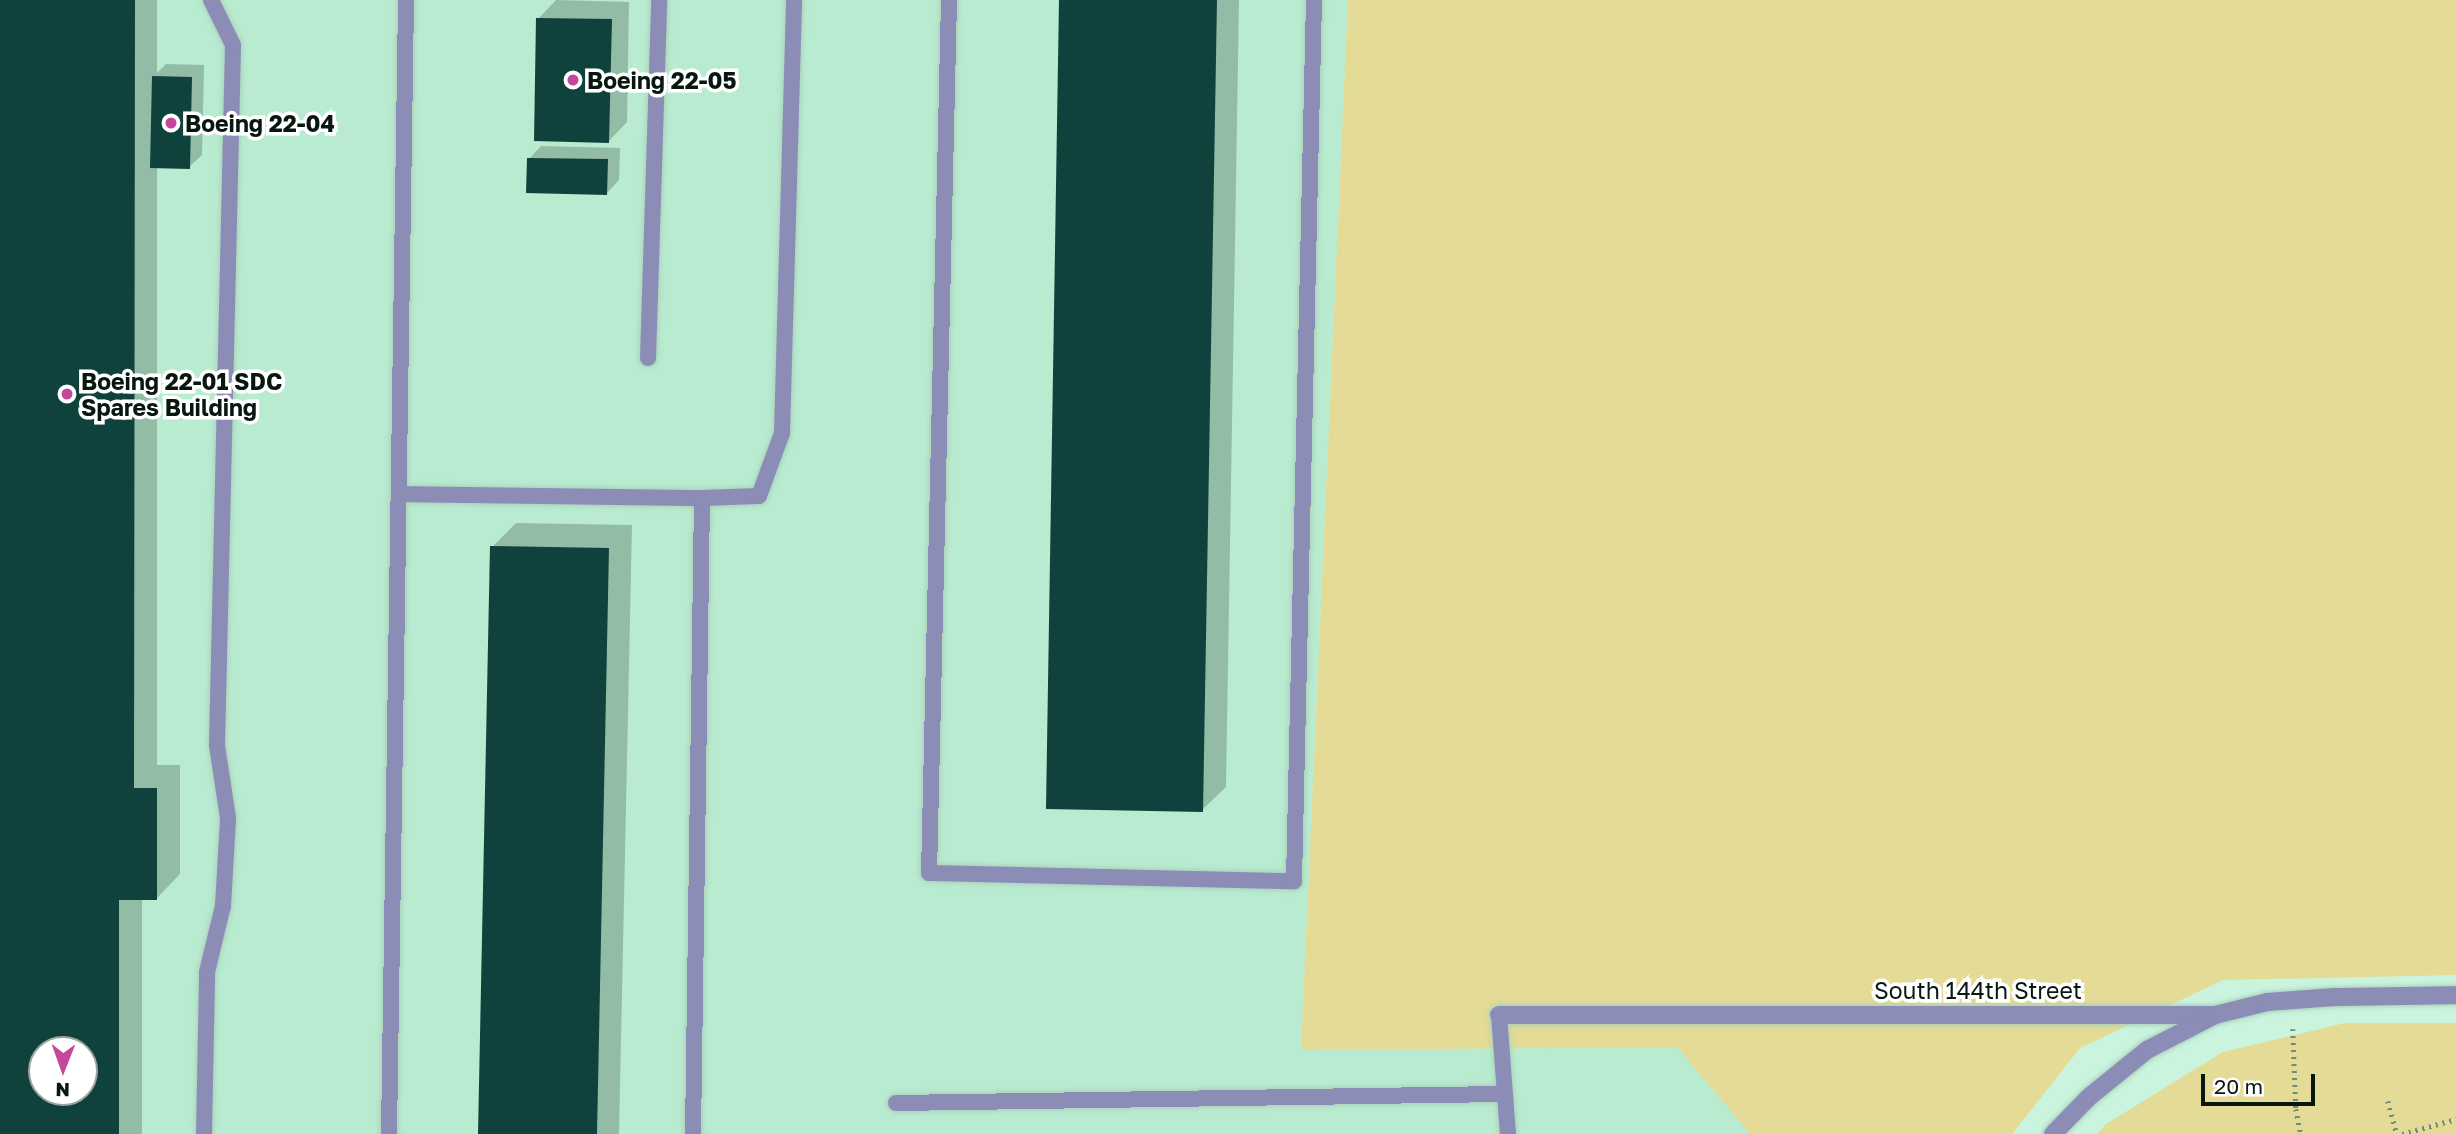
<!DOCTYPE html>
<html>
<head>
<meta charset="utf-8">
<style>
  body { margin:0 }
  #map { position:relative; width:2456px; height:1134px; overflow:hidden; background:#caf4de; font-family:"Golos Text",sans-serif }
  div>[style] { position:absolute }
  .built>* { inset:0; background:#b8ebd0 }
  .green>* { inset:0; background:#e3db96 }
  .shadow>* { inset:0; background:#0003 }
  .building>* { inset:0; background:#0f423c }
  .path>* { height:4.5px; margin-top:-2.25px; transform-origin:0; background:repeating-linear-gradient(90deg,#6f8c7d 0 2px,transparent 0 7px) }
  .roads { filter:drop-shadow(0 0 2px #abd1bd) drop-shadow(0 0 2px #abd1bd) }
  .service>* { height:16px; margin:-8px; padding:0 8px; transform-origin:8px; border-radius:8px; background:#8b8db6 }
  .minor>* { height:18px; margin:-9px; padding:0 9px; transform-origin:9px; border-radius:9px; background:#8b8db6 }
  .tertiary>* { height:18px; margin:-9px; padding:0 9px; transform-origin:9px; border-radius:9px; background:#8b8db6 }
  .dots>* { width:19px; height:19px; translate:-50% -50%; box-sizing:border-box; border:4px solid #fff; border-radius:50% }
  span { translate:-50% -50%; white-space:nowrap; text-align:center; line-height:1.15; -webkit-text-stroke:7px #fff; paint-order:stroke }
  .poi-label { font-size:23px; color:#081710; font-weight:700 }
  .left { translate:0 -50%; text-align:left }
  .street-label { font-size:23px; color:#081710 }
  .north { position:absolute; left:28px; top:1036px; width:70px; height:70px; box-sizing:border-box; background:#fff; border:2px solid #9ca29f; border-radius:50%; rotate:181deg; font-size:19px; font-weight:700; line-height:28px; text-align:center; color:#081710 }
  .north::after { content:''; display:block; margin:auto; width:24px; height:32px; background:#c2489b; clip-path:polygon(50% 0,100% 100%,50% 72%,0 100%) }
  .scale { position:absolute; left:2201px; top:1074px; width:114px; height:32px; box-sizing:border-box; border:4px solid #081710; border-top:0; padding-left:9px; font-size:21px; line-height:24px; white-space:nowrap; color:#081710; -webkit-text-stroke:5px #fff; paint-order:stroke }
</style>
</head>
<body>
<div id="map">
  <div class="built">
    <div style="clip-path:polygon(evenodd,0 0,1348px 0,1301px 1050px,1677px 1047px,1750px 1134px,0 1134px,0 0,42px 1050px,84px 1050px,84px 1092px,42px 1092px,42px 1050px)"></div>
  </div>
  <div class="green">
    <div style="clip-path:polygon(1348px 0,2456px 0,2456px 975px,2223px 980px,2080px 1048px,2012px 1134px,1750px 1134px,1677px 1047px,1301px 1050px)"></div>
    <div style="clip-path:polygon(2345px 1023px,2456px 1023px,2456px 1134px,2097px 1134px,2106px 1124px,2223px 1052px)"></div>
  </div>
  <div class="shadow">
    <div style="clip-path:polygon(evenodd,0 0,157px 0,157px 73px,166px 64px,204px 65px,202px 155px,189px 167px,157px 167px,157px 765px,180px 765px,180px 874px,157px 898px,142px 898px,142px 1134px,0 1134px,0 0,42px 1050px,84px 1050px,84px 1092px,42px 1092px,42px 1050px)"></div>
    <div style="clip-path:polygon(556px 0,629px 2px,627px 122px,609px 141px,538px 19px)"></div>
    <div style="clip-path:polygon(1061px 0,1239px 0,1226px 787px,1202px 810px)"></div>
    <div style="clip-path:polygon(541px 146px,620px 148px,619px 180px,607px 193px,529px 159px)"></div>
    <div style="clip-path:polygon(516px 523px,632px 525px,619px 1134px,479px 1134px,492px 547px)"></div>
  </div>
  <div class="building">
    <div style="clip-path:polygon(evenodd,0 0,135px 0,134px 788px,157px 788px,157px 900px,119px 900px,119px 1134px,0 1134px,0 0,42px 1050px,84px 1050px,84px 1092px,42px 1092px,42px 1050px)"></div>
    <div style="clip-path:polygon(1059px 0,1217px 0,1203px 812px,1046px 809px)"></div>
    <div style="clip-path:polygon(536px 18px,612px 19px,609px 143px,534px 141px)"></div>
    <div style="clip-path:polygon(152px 76px,192px 77px,190px 169px,150px 168px)"></div>
    <div style="clip-path:polygon(527px 158px,608px 159px,607px 195px,526px 193px)"></div>
    <div style="clip-path:polygon(490px 546px,609px 548px,597px 1134px,478px 1134px)"></div>
  </div>
  <div class="path">
    <div style="left:2293px;top:1029px;width:80px;rotate:87.9deg"></div>
    <div style="left:2296px;top:1109px;width:25px;rotate:79deg"></div>
    <div style="left:2388px;top:1101px;width:34px;rotate:75deg"></div>
    <div style="left:2402px;top:1134px;width:56px;rotate:-15.5deg"></div>
  </div>
  <div class="roads">
    <div class="service">
      <div style="left:949px;top:0;width:873px;rotate:91.31deg"></div>
      <div style="left:929px;top:873px;width:365px;rotate:1.3deg"></div>
      <div style="left:1294px;top:881px;width:881px;rotate:-88.7deg"></div>
      <div style="left:648px;top:358px;width:358px;rotate:-88.2deg"></div>
      <div style="left:399px;top:494px;width:303px;rotate:0.8deg"></div>
      <div style="left:702px;top:498px;width:636px;rotate:90.81deg"></div>
      <div style="left:702px;top:498px;width:57px;rotate:-2deg"></div>
      <div style="left:759px;top:496px;width:67px;rotate:-69.9deg"></div>
      <div style="left:782px;top:433px;width:433px;rotate:-88.4deg"></div>
      <div style="left:1499px;top:1015px;width:119px;rotate:85.7deg"></div>
      <div style="left:896px;top:1103px;width:609px;rotate:-0.85deg"></div>
      <div style="left:204px;top:1134px;width:162px;rotate:-88.9deg"></div>
      <div style="left:207px;top:972px;width:68px;rotate:-76.4deg"></div>
      <div style="left:223px;top:906px;width:88px;rotate:-86.7deg"></div>
      <div style="left:228px;top:818px;width:74px;rotate:-98.6deg"></div>
      <div style="left:217px;top:745px;width:700px;rotate:-88.69deg"></div>
      <div style="left:233px;top:45px;width:50px;rotate:-116.1deg"></div>
      <div style="left:389px;top:1134px;width:1134px;rotate:-89.14deg"></div>
    </div>
    <div class="minor">
      <div style="left:1499px;top:1015px;width:716px"></div>
    </div>
    <div class="tertiary">
      <div style="left:2053px;top:1134px;width:52px;rotate:-45.8deg"></div>
      <div style="left:2089px;top:1097px;width:75px;rotate:-39deg"></div>
      <div style="left:2147px;top:1050px;width:76px;rotate:-27.2deg"></div>
      <div style="left:2215px;top:1015px;width:54px;rotate:-14deg"></div>
      <div style="left:2267px;top:1002px;width:68px;rotate:-4.2deg"></div>
      <div style="left:2335px;top:997px;width:121px;rotate:-0.9deg"></div>
    </div>
  </div>
  <div class="dots">
    <div style="left:573px;top:80px;background:#c2489b"></div>
    <div style="left:171px;top:123px;background:#c2489b"></div>
    <div style="left:67px;top:394px;background:#c2489b"></div>
  </div>
  <div class="poi-label">
    <span class="left" style="left:587px;top:80px">Boeing 22-05</span>
    <span class="left" style="left:185px;top:123px">Boeing 22-04</span>
    <span class="left" style="left:81px;top:394px">Boeing 22-01 SDC<br>Spares Building</span>
  </div>
  <div class="street-label">
    <span style="left:1978px;top:990px">South 144th Street</span>
  </div>
  <div class="north">N</div>
  <div class="scale">20 m</div>
</div>
</body>
</html>
